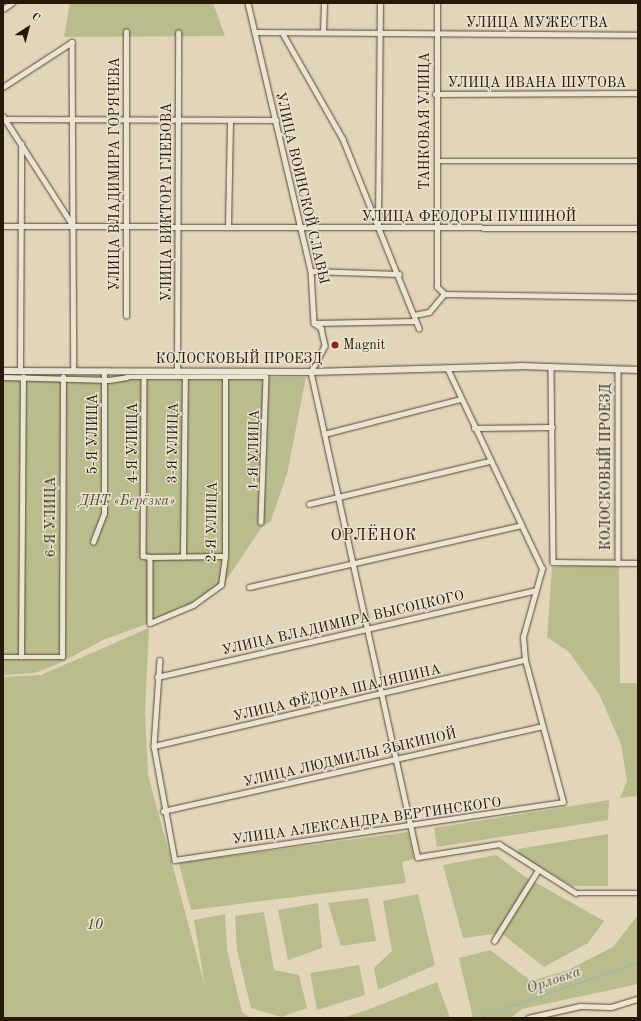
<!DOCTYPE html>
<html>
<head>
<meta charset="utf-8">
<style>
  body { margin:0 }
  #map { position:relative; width:641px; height:1021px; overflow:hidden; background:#e2d5ba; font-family:"Old Standard TT",serif }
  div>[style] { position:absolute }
  .green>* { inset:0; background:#b9bc8c }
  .stream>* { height:1px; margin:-0.5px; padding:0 0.5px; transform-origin:0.5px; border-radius:0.5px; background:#98b6b9 }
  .roads { filter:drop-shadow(0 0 1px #554833) drop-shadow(0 0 1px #554833) }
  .street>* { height:4.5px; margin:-2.25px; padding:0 2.25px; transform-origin:2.25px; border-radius:2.25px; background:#ece4d2 }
  .secondary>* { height:6px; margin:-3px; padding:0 3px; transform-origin:3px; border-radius:3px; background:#ece4d2 }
  .dots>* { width:11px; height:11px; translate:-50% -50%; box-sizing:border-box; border:2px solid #ece4d2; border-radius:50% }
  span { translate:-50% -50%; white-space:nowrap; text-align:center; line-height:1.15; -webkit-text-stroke:3px #ece4d2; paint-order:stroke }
  .street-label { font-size:14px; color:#261906 }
  .poi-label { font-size:14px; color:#261906 }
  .left { translate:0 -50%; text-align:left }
  .park-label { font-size:14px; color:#524a2e; font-style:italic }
  .water-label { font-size:15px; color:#48483c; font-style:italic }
  .quarter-label { font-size:16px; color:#261906; letter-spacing:1px }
  .frame { position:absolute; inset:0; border:4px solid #261906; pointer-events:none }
  .north { position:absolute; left:8px; top:8px; width:40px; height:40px; -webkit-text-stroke:3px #ece4d2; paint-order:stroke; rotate:36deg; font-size:11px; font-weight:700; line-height:16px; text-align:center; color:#261906 }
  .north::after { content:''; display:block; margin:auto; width:14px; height:18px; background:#261906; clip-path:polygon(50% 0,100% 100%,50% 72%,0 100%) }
</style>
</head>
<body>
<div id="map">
  <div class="green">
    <div style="clip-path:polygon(70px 3px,213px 3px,225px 36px,64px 37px)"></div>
    <div style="clip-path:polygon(306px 377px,287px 474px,271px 521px,261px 528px,223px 585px,194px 607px,103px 640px,60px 663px,35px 673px,3px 675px,3px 378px)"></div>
    <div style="clip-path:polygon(619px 565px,620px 683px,638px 683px,637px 796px,620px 798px,627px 781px,621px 744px,599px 694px,569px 652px,547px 637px,552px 567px)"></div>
    <div style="clip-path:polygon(149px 628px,145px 711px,148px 775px,205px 986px,194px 920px,225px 914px,227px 950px,242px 1012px,251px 1018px,3px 1018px,3px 677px,41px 675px)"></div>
    <div style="clip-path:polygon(609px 800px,608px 820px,437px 847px,434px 828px)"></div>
    <div style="clip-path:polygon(408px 832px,414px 859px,402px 862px,406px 883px,191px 910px,179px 863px)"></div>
    <div style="clip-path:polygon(608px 834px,608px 886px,572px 886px,518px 854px,518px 849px)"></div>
    <div style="clip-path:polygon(496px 855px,524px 876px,604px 921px,588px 943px,544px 967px,501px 933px,463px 938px,443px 865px)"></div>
    <div style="clip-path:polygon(418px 894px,435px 965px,378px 990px,374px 968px,392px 951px,383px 901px)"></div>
    <div style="clip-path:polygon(368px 898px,376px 941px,341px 946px,328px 903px)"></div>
    <div style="clip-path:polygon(318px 903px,322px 948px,288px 960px,278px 910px)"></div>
    <div style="clip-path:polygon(264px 912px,274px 970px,299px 975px,307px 1008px,281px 1017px,251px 1008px,237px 950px,235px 916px)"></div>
    <div style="clip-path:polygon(638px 915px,638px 984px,522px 1009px,511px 1018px,473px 1018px,459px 958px,490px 950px,531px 981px,568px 970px,613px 947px)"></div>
    <div style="clip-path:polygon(359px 965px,365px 995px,317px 1010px,310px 973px)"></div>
    <div style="clip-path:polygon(437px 982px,450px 1018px,342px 1018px,370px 1009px)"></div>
  </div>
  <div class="stream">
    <div style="left:477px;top:1018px;width:170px;rotate:-19.2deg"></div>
  </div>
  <div class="roads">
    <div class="street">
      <div style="left:248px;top:3px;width:275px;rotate:76.8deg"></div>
      <div style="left:311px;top:271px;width:52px;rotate:86.7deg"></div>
      <div style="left:3px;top:9px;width:11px;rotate:-34deg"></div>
      <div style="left:255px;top:32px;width:383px;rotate:0.4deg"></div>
      <div style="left:282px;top:32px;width:123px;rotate:60.3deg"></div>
      <div style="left:343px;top:139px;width:204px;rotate:68.1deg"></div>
      <div style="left:323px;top:32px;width:29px;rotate:-88deg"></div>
      <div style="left:72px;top:42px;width:328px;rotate:89.7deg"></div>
      <div style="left:3px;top:87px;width:82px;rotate:-33.1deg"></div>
      <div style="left:435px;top:94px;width:203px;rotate:-0.3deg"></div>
      <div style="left:3px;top:116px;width:128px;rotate:57.4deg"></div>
      <div style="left:5px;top:119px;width:271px;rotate:0.2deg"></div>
      <div style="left:437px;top:161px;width:201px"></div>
      <div style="left:378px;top:225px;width:222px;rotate:-89.5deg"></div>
      <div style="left:3px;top:226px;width:635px;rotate:0.18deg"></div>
      <div style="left:228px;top:227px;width:106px;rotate:-88.9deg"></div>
      <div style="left:311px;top:271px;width:88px;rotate:2deg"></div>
      <div style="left:444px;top:294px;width:194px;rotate:0.9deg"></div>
      <div style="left:414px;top:315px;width:15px;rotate:-11deg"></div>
      <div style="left:429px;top:312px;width:23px;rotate:-50deg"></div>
      <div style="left:444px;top:294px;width:10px;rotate:-135deg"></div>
      <div style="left:437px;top:287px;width:284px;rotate:-90deg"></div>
      <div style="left:126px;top:316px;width:284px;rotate:-90deg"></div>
      <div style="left:314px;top:323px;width:9px;rotate:36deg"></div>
      <div style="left:321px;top:328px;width:18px;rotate:77deg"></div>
      <div style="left:325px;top:346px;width:30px;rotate:118deg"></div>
      <div style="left:311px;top:372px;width:497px;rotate:77.6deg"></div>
      <div style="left:418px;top:857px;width:82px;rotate:-9.1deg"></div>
      <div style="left:499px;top:844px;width:91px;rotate:32.5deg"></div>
      <div style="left:576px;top:893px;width:62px"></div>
      <div style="left:314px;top:323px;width:101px;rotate:-1.1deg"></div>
      <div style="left:551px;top:369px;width:193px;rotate:89.4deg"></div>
      <div style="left:553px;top:562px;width:85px;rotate:0.7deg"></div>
      <div style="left:618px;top:370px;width:193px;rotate:90deg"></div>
      <div style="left:20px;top:371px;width:227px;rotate:-89.7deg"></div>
      <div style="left:177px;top:372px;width:339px;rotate:-89.8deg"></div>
      <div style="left:3px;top:377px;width:106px;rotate:1.6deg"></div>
      <div style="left:109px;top:380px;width:18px;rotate:-9deg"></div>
      <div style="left:127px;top:377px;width:139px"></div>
      <div style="left:266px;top:377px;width:145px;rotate:92deg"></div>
      <div style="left:144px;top:378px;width:178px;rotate:90.3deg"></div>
      <div style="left:143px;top:556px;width:7px;rotate:8deg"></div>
      <div style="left:150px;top:557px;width:66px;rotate:90deg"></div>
      <div style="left:150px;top:623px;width:47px;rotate:-22.7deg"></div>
      <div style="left:193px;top:605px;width:34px;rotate:-36deg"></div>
      <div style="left:221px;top:585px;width:28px;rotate:-82deg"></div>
      <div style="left:225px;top:557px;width:179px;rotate:-90deg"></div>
      <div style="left:474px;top:428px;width:78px;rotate:-0.7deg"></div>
      <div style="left:324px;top:434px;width:140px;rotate:-14.4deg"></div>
      <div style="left:309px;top:504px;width:185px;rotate:-13.4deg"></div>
      <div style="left:93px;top:542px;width:30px;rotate:-69deg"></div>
      <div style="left:104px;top:514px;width:143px;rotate:-90deg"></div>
      <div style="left:150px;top:557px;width:74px;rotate:-0.8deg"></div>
      <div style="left:183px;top:557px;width:179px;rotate:-89.4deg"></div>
      <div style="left:249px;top:587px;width:279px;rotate:-12.8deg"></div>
      <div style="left:3px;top:657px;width:59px"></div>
      <div style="left:62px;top:657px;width:280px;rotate:-89.8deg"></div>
      <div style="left:21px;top:657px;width:280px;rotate:-89.6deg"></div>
      <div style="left:160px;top:660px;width:86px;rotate:94deg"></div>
      <div style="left:154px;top:746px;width:116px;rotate:79.6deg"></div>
      <div style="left:175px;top:860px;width:392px;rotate:-8.5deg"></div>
      <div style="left:563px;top:802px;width:147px;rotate:-105deg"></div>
      <div style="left:525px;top:660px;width:23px;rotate:-95deg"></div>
      <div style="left:523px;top:637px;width:71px;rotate:-74.4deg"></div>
      <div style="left:542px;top:569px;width:222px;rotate:-115.3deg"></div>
      <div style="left:157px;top:677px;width:387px;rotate:-12.9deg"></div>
      <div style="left:154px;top:746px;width:381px;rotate:-13.1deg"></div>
      <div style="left:163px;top:811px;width:388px;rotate:-12.6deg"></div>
      <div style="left:494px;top:941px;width:84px;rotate:-58.2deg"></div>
      <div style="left:528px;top:1018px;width:53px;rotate:-13deg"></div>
      <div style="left:580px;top:1006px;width:31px;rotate:2deg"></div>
      <div style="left:611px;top:1007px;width:28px;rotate:-17deg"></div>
    </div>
    <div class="secondary">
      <div style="left:3px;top:371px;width:308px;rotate:0.2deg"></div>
      <div style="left:311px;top:372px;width:209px;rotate:-1.6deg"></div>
      <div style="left:520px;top:366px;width:118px;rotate:1.9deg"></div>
    </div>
  </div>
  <div class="dots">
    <div style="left:335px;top:345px;background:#8f2418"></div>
  </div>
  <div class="street-label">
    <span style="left:537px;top:23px">УЛИЦА МУЖЕСТВА</span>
    <span style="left:537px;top:83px">УЛИЦА ИВАНА ШУТОВА</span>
    <span style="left:425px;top:121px;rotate:-90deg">ТАНКОВАЯ УЛИЦА</span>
    <span style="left:115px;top:174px;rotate:-90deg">УЛИЦА ВЛАДИМИРА ГОРЯЧЕВА</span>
    <span style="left:302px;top:188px;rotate:77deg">УЛИЦА ВОИНСКОЙ СЛАВЫ</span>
    <span style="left:167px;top:202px;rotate:-90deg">УЛИЦА ВИКТОРА ГЛЕБОВА</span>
    <span style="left:469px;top:217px">УЛИЦА ФЕОДОРЫ ПУШИНОЙ</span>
    <span style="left:239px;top:359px">КОЛОСКОВЫЙ ПРОЕЗД</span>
    <span style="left:93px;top:434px;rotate:-90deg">5-Я УЛИЦА</span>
    <span style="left:133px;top:443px;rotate:-90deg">4-Я УЛИЦА</span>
    <span style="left:173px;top:443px;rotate:-89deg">3-Я УЛИЦА</span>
    <span style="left:254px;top:450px;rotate:-89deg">1-Я УЛИЦА</span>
    <span style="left:606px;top:467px;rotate:-90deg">КОЛОСКОВЫЙ ПРОЕЗД</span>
    <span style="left:51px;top:517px;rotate:-90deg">6-Я УЛИЦА</span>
    <span style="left:212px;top:522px;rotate:-89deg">2-Я УЛИЦА</span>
    <span style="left:343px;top:623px;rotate:-13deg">УЛИЦА ВЛАДИМИРА ВЫСОЦКОГО</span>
    <span style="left:337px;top:693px;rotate:-13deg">УЛИЦА ФЁДОРА ШАЛЯПИНА</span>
    <span style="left:350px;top:758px;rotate:-13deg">УЛИЦА ЛЮДМИЛЫ ЗЫКИНОЙ</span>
    <span style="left:367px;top:821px;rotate:-8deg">УЛИЦА АЛЕКСАНДРА ВЕРТИНСКОГО</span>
  </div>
  <div class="poi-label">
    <span class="left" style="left:343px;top:345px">Magnit</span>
  </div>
  <div class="park-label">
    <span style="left:127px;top:501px">ДНТ «Берёзка»</span>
    <span style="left:95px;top:925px">10</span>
  </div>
  <div class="water-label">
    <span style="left:554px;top:981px;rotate:-19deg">Орловка</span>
  </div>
  <div class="quarter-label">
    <span style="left:374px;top:536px">ОРЛЁНОК</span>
  </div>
  <div class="frame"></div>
  <div class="north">С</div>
</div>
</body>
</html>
